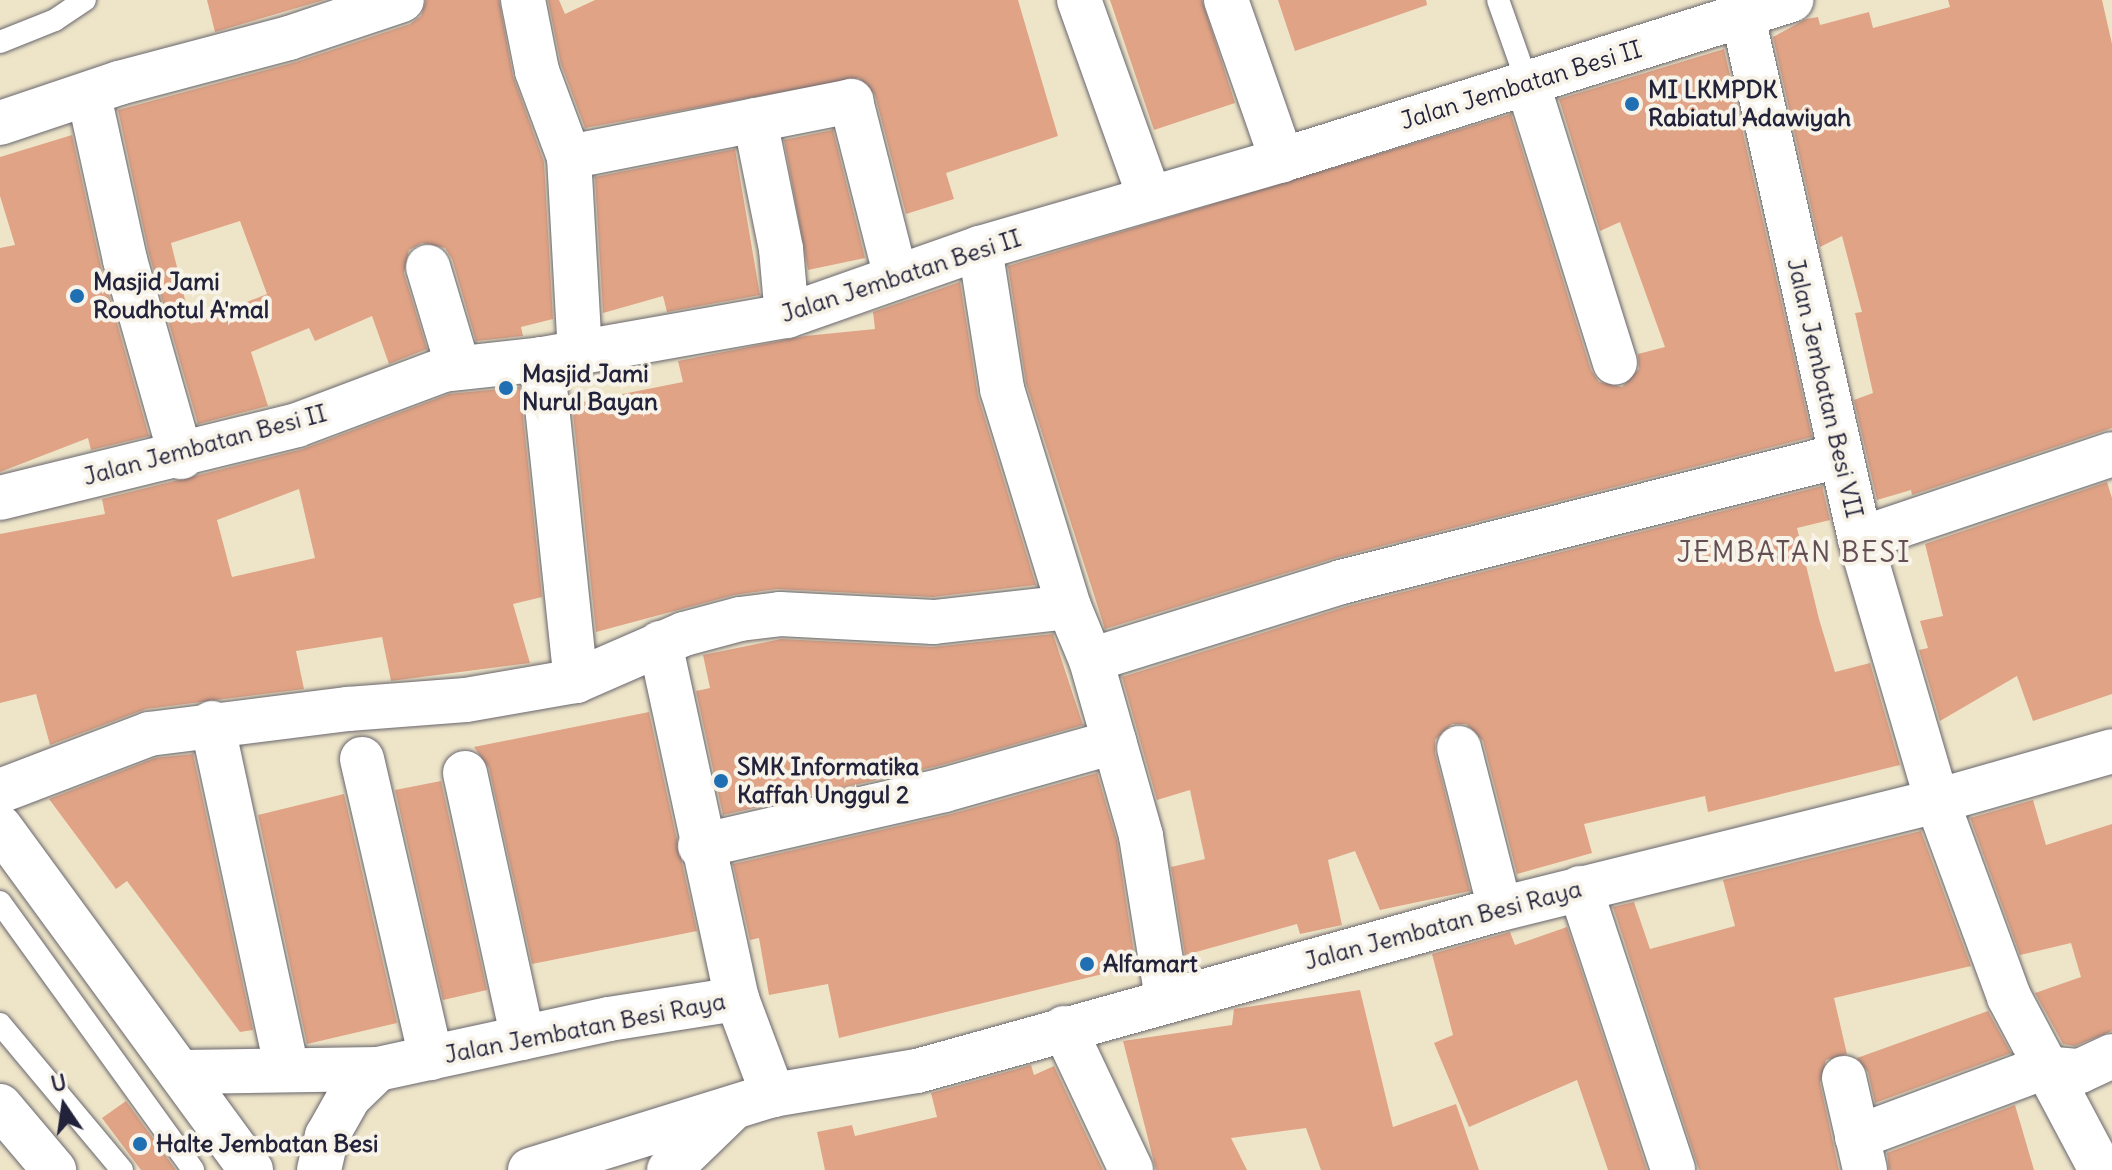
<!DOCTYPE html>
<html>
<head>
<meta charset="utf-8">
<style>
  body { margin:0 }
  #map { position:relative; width:2112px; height:1170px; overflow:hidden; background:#eee5c9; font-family:Delius,sans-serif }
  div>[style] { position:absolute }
  .building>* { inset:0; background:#e0a386 }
  .roads { filter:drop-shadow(0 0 2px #69666d) drop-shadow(0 0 2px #69666d) }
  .lane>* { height:22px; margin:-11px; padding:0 11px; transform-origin:11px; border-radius:11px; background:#fff }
  .street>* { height:44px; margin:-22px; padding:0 22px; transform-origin:22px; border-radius:22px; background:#fff }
  .secondary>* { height:44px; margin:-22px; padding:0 22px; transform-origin:22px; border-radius:22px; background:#fff }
  .highway>* { height:44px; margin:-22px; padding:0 22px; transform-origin:22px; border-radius:22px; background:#fff }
  .dots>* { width:22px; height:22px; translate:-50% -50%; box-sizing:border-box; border:4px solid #f7f3e8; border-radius:50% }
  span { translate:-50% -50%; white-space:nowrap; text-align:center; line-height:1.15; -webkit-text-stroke:8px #f7f3e8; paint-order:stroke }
  .street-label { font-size:24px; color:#22223b }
  .poi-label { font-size:24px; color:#22223b; font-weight:700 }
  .left { translate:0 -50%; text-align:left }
  .quarter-label { font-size:28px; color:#644f55; letter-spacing:2px }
  .north { position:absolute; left:24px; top:1066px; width:80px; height:80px; -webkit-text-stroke:6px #f7f3e8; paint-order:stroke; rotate:347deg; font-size:22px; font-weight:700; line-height:32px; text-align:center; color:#22223b }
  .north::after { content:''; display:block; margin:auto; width:28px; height:36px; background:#22223b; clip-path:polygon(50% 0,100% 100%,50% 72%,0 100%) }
</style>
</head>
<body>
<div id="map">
  <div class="building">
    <div style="clip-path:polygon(207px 0,324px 0,215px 32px)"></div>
    <div style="clip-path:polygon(evenodd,426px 0,499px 0,513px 76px,544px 162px,553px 319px,521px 327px,523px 336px,476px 341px,452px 259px,445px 248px,422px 243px,409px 250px,404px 273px,427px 349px,389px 364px,372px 316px,315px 341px,309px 328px,251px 352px,268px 406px,198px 424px,149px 254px,118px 110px,296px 62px,410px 24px,421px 16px,426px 0,240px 221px,267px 294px,191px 324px,171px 243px,240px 221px)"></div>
    <div style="clip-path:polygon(548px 0,559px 0,565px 14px,595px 0,1018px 0,1058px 136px,946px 173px,954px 199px,906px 214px,875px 95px,859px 78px,585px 128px,561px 64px)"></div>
    <div style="clip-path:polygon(1110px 0,1202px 0,1235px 103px,1154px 130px)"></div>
    <div style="clip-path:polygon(1278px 0,1426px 0,1427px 5px,1295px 51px)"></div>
    <div style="clip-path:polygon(1948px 0,2102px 0,2112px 44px,2112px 428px,1912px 495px,1911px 490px,1877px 500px,1854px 400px,1873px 393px,1855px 313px,1862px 312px,1842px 236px,1820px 247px,1773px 37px,1806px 19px,1818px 17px,1820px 25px,1869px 12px,1873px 28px,1950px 7px)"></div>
    <div style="clip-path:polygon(1724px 49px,1812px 437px,1335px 558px,1105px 629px,1026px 383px,1008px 266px,1511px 114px,1591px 370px,1599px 382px,1622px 387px,1639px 369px,1638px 354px,1665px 347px,1620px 222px,1600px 231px,1559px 99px)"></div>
    <div style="clip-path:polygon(833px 130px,865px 258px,808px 270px,784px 140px)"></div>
    <div style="clip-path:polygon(72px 135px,101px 267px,149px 436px,91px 450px,88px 438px,0 472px,0 248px,15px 245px,0 196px,0 157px)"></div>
    <div style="clip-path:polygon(735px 149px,760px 295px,667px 312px,663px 296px,603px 313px,595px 177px)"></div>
    <div style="clip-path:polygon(960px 282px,978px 396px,1036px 585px,933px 597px,777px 589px,734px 595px,596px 632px,572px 404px,683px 382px,678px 361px,805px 336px,875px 329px,873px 312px)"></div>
    <div style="clip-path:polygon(evenodd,520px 387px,542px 597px,513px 604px,530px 663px,391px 681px,382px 637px,296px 651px,304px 689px,146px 709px,50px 745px,36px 694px,0 703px,0 534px,105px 514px,102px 499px,303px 449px,449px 394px,520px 387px,299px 489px,315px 558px,232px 577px,217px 520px,299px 489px)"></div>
    <div style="clip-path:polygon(2107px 482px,2112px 498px,2112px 694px,2033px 721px,2017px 676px,1940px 721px,1919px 650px,1928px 648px,1920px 621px,1943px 616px,1925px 544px)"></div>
    <div style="clip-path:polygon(1822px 486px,1830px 520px,1797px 528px,1819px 619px,1835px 672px,1870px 663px,1900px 765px,1708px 812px,1705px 796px,1584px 824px,1592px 853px,1517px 874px,1483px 741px,1466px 724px,1452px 724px,1435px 740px,1435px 753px,1470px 891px,1380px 910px,1355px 851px,1328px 860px,1342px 925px,1300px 934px,1297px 924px,1185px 955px,1171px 867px,1205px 859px,1190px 790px,1157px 800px,1122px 677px,1348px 606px)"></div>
    <div style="clip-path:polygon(1053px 634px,1083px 725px,938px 766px,723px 815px,696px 691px,710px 688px,703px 655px,781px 639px,933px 647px)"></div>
    <div style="clip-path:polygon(649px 712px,697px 931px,532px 964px,489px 768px,474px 747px)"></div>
    <div style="clip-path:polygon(193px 754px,253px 1030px,240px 1032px,127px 881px,116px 889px,49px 799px,155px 758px)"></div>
    <div style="clip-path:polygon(1097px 773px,1117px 841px,1136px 966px,839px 1038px,828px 984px,769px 995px,759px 938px,750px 940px,733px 864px,951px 814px)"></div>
    <div style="clip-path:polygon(441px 781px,487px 990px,443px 1000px,395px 790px)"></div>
    <div style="clip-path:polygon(344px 794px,397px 1023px,307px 1044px,258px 815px)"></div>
    <div style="clip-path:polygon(2033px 800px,2046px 845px,2112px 824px,2112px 1031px,2075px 1046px,2063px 1044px,2035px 993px,2081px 977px,2071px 943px,2020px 955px,1970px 818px)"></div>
    <div style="clip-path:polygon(1921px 831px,1971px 966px,1834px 998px,1847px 1054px,1826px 1060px,1820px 1083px,1839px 1170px,1699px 1170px,1613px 907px,1634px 902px,1650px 949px,1735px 926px,1723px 880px)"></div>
    <div style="clip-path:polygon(1567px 927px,1647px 1170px,1608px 1170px,1577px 1080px,1469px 1127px,1434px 1043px,1453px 1035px,1432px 954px,1510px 932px,1515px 945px)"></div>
    <div style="clip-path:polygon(1360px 990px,1393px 1127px,1456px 1104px,1479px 1170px,1321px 1170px,1306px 1128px,1231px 1138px,1247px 1170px,1156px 1170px,1123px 1041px,1232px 1025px,1234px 1009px)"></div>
    <div style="clip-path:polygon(1988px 1011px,2011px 1053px,1875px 1103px,1868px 1072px,1857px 1058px)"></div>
    <div style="clip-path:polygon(1031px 1065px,1034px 1075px,1054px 1066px,1103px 1170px,825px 1170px,817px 1132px,852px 1125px,855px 1136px,937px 1117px,931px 1093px)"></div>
    <div style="clip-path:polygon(126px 1101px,176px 1170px,141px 1170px,102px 1118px)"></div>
    <div style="clip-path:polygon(2015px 1105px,2034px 1170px,1889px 1170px,1887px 1153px)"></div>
  </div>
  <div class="roads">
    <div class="lane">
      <div style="left:1498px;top:0;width:87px;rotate:70.5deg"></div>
      <div style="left:0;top:42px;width:59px;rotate:-21.8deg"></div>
      <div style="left:55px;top:20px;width:36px;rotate:-34deg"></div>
      <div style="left:0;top:902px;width:330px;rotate:54.2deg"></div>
      <div style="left:0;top:1024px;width:190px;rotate:50.1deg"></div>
    </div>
    <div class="street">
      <div style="left:523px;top:0;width:72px;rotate:78.8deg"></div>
      <div style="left:537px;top:71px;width:92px;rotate:69.6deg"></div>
      <div style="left:569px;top:157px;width:195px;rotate:86.8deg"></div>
      <div style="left:1079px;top:0;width:208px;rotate:70.3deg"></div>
      <div style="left:1226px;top:0;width:170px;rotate:70.7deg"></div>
      <div style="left:1527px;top:82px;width:294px;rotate:72.6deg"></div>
      <div style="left:89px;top:96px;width:168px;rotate:77.6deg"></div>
      <div style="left:125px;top:260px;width:205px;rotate:74.1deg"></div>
      <div style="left:755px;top:120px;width:132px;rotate:78.6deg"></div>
      <div style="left:781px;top:249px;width:67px;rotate:84.9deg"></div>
      <div style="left:0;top:123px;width:126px;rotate:-18.6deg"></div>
      <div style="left:119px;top:83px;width:176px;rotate:-14.8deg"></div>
      <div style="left:289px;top:38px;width:119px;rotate:-18.6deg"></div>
      <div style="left:569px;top:157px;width:288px;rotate:-11.2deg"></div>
      <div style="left:851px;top:101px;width:182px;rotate:75.7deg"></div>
      <div style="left:980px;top:248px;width:143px;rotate:81.1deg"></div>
      <div style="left:1002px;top:389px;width:228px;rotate:72.9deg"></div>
      <div style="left:1069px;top:607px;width:57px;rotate:67.5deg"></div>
      <div style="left:1091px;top:660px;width:183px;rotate:74.1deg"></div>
      <div style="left:1141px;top:836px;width:165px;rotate:80.9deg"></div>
      <div style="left:428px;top:267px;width:104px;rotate:73.3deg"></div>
      <div style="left:542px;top:359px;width:324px;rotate:84deg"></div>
      <div style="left:1860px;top:539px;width:266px;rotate:-18.6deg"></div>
      <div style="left:660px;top:643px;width:364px;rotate:77.8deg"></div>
      <div style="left:1091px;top:660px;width:262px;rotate:-17.3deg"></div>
      <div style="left:1341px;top:582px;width:514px;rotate:-14.2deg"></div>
      <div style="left:212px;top:723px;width:354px;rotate:77.8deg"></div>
      <div style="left:1459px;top:748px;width:166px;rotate:75.7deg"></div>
      <div style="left:362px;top:759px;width:307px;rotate:77deg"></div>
      <div style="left:465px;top:773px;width:271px;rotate:77.7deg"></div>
      <div style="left:0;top:791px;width:160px;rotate:-20.9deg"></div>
      <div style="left:149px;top:734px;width:201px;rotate:-7.2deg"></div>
      <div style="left:348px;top:709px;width:118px;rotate:-4.4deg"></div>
      <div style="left:466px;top:700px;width:112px;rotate:-9.8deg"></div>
      <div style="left:576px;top:681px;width:118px;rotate:-23.5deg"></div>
      <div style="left:684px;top:634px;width:58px;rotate:-15deg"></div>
      <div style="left:740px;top:619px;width:40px;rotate:-7.1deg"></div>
      <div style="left:780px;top:614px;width:154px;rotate:3deg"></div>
      <div style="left:934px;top:622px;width:136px;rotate:-6.3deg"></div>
      <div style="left:700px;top:846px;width:250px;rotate:-12.9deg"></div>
      <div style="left:944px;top:790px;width:177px;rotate:-15.8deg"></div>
      <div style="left:1580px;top:888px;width:297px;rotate:71.7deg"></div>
      <div style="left:1064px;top:1028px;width:157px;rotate:64.7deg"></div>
      <div style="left:1844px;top:1078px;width:94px;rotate:77.1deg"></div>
      <div style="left:1857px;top:1137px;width:198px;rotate:-20.4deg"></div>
      <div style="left:2043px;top:1068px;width:37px;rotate:5deg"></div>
      <div style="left:2080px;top:1071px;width:35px;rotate:-25deg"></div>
    </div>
    <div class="secondary">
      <div style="left:1743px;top:17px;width:535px;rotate:77.37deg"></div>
      <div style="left:1860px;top:539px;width:273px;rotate:73.6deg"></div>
      <div style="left:1937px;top:801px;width:209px;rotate:69.8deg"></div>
      <div style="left:2009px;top:997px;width:196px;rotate:62deg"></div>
      <div style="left:0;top:498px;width:306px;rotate:-13.8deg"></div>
      <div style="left:297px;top:425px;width:156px;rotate:-20.6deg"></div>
      <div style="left:443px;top:370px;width:100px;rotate:-6.3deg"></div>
      <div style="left:542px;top:359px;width:249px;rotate:-10deg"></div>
      <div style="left:787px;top:316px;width:205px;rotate:-19.4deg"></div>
      <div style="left:980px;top:248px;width:315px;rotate:-16.2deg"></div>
      <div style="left:1282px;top:160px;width:534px;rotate:-17.45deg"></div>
      <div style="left:183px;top:1072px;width:195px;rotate:-0.9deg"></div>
      <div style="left:378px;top:1069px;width:236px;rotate:-12.2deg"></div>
      <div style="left:609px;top:1019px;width:130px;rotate:-8.9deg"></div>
      <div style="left:737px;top:999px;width:103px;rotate:69.4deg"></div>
      <div style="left:319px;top:1170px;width:35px;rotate:-77deg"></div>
      <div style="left:327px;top:1136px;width:45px;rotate:-60.6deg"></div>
      <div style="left:349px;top:1097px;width:40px;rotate:-44deg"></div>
      <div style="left:530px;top:1170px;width:254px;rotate:-17.2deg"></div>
      <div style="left:773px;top:1095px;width:146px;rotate:-9.5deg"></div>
      <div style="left:917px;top:1071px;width:605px;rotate:-15.53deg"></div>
      <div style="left:1500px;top:909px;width:450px;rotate:-13.9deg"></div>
      <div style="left:1937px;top:801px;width:182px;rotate:-15.9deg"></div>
      <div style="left:669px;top:1170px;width:88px;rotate:-44.1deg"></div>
    </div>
    <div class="highway">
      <div style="left:0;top:827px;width:425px;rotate:53.8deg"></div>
      <div style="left:0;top:1106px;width:84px;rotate:49.8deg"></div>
    </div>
  </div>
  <div class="dots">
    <div style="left:1632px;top:104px;background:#1f6fb2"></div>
    <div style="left:77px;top:296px;background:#1f6fb2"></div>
    <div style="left:506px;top:388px;background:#1f6fb2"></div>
    <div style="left:721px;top:781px;background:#1f6fb2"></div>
    <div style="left:1087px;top:964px;background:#1f6fb2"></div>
    <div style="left:140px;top:1144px;background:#1f6fb2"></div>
  </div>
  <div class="street-label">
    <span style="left:1521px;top:85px;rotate:-17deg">Jalan Jembatan Besi II</span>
    <span style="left:901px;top:276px;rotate:-18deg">Jalan Jembatan Besi II</span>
    <span style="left:1825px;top:388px;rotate:77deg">Jalan Jembatan Besi VII</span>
    <span style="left:205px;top:445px;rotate:-15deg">Jalan Jembatan Besi II</span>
    <span style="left:1443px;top:925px;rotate:-15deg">Jalan Jembatan Besi Raya</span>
    <span style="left:585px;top:1028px;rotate:-11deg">Jalan Jembatan Besi Raya</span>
  </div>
  <div class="poi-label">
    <span class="left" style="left:1648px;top:104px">MI LKMPDK<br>Rabiatul Adawiyah</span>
    <span class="left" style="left:93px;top:296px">Masjid Jami<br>Roudhotul A'mal</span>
    <span class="left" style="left:522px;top:388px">Masjid Jami<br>Nurul Bayan</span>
    <span class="left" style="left:737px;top:781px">SMK Informatika<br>Kaffah Unggul 2</span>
    <span class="left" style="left:1103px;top:964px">Alfamart</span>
    <span class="left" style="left:156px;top:1144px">Halte Jembatan Besi</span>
  </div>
  <div class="quarter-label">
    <span style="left:1794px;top:552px">JEMBATAN BESI</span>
  </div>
  <div class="north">U</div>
</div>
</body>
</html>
